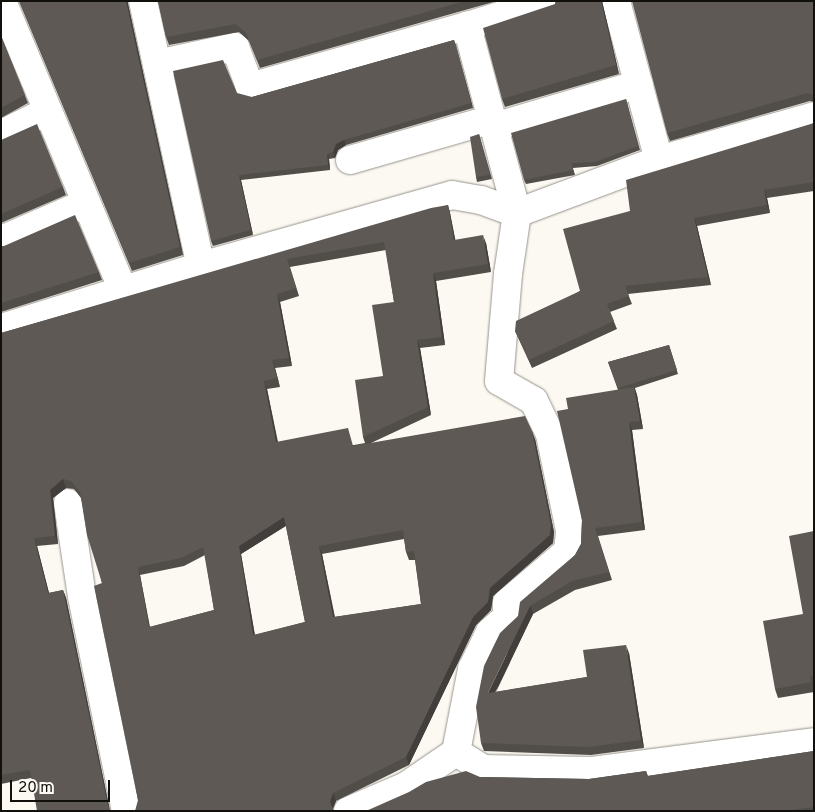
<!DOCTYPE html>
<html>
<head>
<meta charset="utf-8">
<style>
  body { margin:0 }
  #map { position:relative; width:815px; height:812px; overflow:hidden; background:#fcf9f2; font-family:Overpass,sans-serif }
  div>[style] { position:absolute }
  .roads { filter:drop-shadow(0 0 1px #96938d) drop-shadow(0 0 1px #96938d) }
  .street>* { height:28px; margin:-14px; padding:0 14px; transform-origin:14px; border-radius:14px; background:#fff }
  .wall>* { inset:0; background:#514d48 }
  .shaded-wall>* { inset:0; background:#423e3b }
  .building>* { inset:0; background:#5e5954 }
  span { translate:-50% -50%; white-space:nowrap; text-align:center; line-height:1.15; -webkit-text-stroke:5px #fcf9f2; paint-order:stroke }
  .frame { position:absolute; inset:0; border:2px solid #11100d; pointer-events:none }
  .scale { position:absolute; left:10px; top:780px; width:100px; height:22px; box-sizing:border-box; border:2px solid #11100d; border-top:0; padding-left:6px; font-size:15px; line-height:18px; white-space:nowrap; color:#11100d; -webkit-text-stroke:4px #fcf9f2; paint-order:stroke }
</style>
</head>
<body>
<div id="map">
  <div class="roads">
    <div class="street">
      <div style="left:2px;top:1px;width:313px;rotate:67.3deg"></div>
      <div style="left:143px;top:1px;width:271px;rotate:77.7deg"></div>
      <div style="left:616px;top:1px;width:165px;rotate:74.9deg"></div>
      <div style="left:659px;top:160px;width:161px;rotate:-15.8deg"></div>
      <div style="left:157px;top:64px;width:80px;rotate:-12.3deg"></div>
      <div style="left:235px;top:47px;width:43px;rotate:69.4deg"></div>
      <div style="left:250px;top:87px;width:225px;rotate:-15.7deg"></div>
      <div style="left:494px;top:127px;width:151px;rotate:-16.5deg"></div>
      <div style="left:1px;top:134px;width:52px;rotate:-26.1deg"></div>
      <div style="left:350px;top:160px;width:148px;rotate:-16.1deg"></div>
      <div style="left:517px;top:213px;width:194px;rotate:-105deg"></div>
      <div style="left:467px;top:26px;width:84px;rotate:-17.4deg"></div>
      <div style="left:1px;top:240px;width:93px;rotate:-23.5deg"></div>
      <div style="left:1px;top:328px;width:209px;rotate:-17.2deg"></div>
      <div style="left:201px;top:266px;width:261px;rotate:-15.8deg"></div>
      <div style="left:452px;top:195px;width:29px;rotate:10deg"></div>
      <div style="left:481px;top:200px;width:38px;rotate:20deg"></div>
      <div style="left:68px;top:503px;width:95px;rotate:81.5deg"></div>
      <div style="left:82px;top:597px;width:218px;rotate:78.4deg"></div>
      <div style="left:456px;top:752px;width:32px;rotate:32deg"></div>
      <div style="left:483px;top:769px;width:109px;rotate:1.1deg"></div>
      <div style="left:592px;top:771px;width:224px;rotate:-7.4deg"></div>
      <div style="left:348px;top:811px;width:63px;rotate:-23.3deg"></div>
      <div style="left:406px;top:786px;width:60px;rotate:-34.2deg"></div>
      <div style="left:456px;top:752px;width:85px;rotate:-79.1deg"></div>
      <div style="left:472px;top:669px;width:41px;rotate:-64.1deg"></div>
      <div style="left:490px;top:632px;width:23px;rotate:-41deg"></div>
      <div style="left:507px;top:617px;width:14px;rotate:-90deg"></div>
      <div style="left:507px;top:603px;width:80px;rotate:-40.4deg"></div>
      <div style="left:568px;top:551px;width:20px;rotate:-84deg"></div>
      <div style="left:570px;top:531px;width:99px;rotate:-101.7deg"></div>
      <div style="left:550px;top:434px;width:37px;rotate:-116deg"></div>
      <div style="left:534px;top:401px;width:40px;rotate:-150.3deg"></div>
      <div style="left:499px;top:381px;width:107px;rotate:-85.2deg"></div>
      <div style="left:508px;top:274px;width:62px;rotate:-81.6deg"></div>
      <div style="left:517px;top:213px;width:152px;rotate:-20.5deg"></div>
    </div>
  </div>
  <div class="wall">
    <div style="clip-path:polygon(19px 1px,128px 1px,128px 4px,183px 255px,132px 271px)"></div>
    <div style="clip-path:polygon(158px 1px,497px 1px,260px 68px,249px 41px,239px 32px,169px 45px,166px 37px)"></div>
    <div style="clip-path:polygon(556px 1px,602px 1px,619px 74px,505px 107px,502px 99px,555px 4px)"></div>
    <div style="clip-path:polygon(814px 1px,814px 102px,810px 101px,670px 141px,667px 133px)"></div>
    <div style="clip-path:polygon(1px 36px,28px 103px,1px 118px)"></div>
    <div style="clip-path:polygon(454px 40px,473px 108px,346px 145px,338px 150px,335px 158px,329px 159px,330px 170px,241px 180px,253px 235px,213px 246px,211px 241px,252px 97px)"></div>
    <div style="clip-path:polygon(626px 99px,640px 150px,597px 166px,573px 168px,575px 175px,526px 184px,524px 180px)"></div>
    <div style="clip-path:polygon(814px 123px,814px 191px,767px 198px,770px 213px,697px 226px,711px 285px,628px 294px,632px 304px,610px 312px,617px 329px,532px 368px,515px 331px,580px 291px,630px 211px)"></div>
    <div style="clip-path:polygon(479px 134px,492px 179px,477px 182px,476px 177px)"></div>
    <div style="clip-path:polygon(1px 140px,63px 187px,66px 195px,1px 223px)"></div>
    <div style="clip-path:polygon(evenodd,448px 205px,450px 213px,455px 240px,486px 243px,491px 272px,436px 281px,445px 345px,420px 348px,431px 415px,371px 443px,535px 439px,554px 532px,553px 543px,493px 596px,491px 610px,476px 625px,409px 765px,336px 801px,333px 809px,138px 800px,102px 583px,81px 498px,74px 489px,66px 488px,53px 498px,58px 544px,37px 546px,49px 593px,63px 590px,66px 598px,110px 811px,31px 778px,1px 784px,1px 333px,448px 205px,386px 250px,394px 302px,383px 376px,363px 437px,365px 443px,354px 445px,278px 442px,267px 389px,280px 387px,275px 368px,292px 366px,280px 302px,299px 296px,290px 267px,386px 250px,448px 205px,286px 526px,305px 622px,255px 635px,241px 554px,286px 526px,448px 205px,404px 539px,406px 552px,409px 560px,415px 560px,421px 604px,335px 617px,322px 554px,404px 539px,448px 205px,205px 555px,214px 610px,150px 627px,140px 575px,184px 566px,205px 555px)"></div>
    <div style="clip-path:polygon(1px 246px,99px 272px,102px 280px,1px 312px)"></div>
    <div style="clip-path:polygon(669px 345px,678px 374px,635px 388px,637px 395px,643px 429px,632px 430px,645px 530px,598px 536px,612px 580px,575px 590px,533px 614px,496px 692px,587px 677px,629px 653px,644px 748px,591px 755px,484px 751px,481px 743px,518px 616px,575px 555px,581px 544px,582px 520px,568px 409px,618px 390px,608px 362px)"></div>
    <div style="clip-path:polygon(814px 531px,814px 692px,778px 698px,775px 689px,803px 614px)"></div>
    <div style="clip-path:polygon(814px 751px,814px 811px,366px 811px,480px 777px,589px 779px,646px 771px,648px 776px)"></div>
  </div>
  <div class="shaded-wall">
    <div style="clip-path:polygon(126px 1px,128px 1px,128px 4px,183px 255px,180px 247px)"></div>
    <div style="clip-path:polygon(601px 1px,602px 1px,619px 74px,616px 65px)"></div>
    <div style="clip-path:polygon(454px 40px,456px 45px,473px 108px,471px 103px)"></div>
    <div style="clip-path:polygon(344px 140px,346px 145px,338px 150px,335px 158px,333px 152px,336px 144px)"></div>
    <div style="clip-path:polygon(327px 154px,329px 159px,330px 170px,328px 165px)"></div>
    <div style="clip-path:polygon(239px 175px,241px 180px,253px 235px,251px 230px)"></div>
    <div style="clip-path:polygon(764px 190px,767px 198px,770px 213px,767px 205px)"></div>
    <div style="clip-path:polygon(448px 205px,450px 213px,457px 248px,454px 240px)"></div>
    <div style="clip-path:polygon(694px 218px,697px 226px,711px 285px,708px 277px)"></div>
    <div style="clip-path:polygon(483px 235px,486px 243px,491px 272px,488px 264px)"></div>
    <div style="clip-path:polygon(433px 273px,436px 281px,445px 345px,442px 337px)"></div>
    <div style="clip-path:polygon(277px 294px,280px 302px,292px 366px,289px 358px)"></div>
    <div style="clip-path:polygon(417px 340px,420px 348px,431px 415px,428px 407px)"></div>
    <div style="clip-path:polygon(272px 360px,275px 368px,280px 387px,277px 378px)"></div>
    <div style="clip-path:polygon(264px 381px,267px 389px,279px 450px,276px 442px)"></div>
    <div style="clip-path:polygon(634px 387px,637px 395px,643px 429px,640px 421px)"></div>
    <div style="clip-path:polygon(629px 422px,632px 430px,645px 530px,642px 522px)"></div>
    <div style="clip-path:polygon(532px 431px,535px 439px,554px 532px,553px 543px,493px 596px,491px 610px,476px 625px,409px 765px,406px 757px,473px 617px,490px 588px)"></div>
    <div style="clip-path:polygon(63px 479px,66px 488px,53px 498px,58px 544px,55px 536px,50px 490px)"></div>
    <div style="clip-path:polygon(284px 517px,287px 525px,241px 554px,256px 643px,253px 635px,239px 546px)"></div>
    <div style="clip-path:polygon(34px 538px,37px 546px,51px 601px,48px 593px)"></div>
    <div style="clip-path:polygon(319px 546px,322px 554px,336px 625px,333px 617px)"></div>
    <div style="clip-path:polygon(138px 567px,140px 575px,151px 635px,149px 627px)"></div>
    <div style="clip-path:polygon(63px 590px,66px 598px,110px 811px,108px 806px)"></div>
    <div style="clip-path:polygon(530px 606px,533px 614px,491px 701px,488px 693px)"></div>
    <div style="clip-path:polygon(626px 645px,629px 653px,644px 748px,641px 740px)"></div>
    <div style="clip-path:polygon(333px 793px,336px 801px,332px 810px,330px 802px)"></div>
  </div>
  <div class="building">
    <div style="clip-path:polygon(19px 1px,126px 1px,180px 247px,129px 263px)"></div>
    <div style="clip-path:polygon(158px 1px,465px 1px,257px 60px,246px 33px,236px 24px,166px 37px)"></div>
    <div style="clip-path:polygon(556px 1px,601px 1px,616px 65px,502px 99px,483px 28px,555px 4px)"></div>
    <div style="clip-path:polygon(632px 1px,814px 1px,814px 95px,807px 93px,667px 133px)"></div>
    <div style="clip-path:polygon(1px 36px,25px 95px,1px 108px)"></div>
    <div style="clip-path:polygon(454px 40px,471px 103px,344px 140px,336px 144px,333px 152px,327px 154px,328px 165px,239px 175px,251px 230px,211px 241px,173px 71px,223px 60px,237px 93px,252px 97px)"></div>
    <div style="clip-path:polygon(626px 99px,638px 146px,595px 162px,572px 163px,573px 170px,524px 180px,511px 133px)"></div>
    <div style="clip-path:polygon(814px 123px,814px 182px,764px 190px,767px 205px,694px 218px,708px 277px,625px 286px,629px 296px,607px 304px,614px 321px,529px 360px,515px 331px,516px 321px,580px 291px,563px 229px,630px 211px,626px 180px)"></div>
    <div style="clip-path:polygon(37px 124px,63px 187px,1px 214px,1px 140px)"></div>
    <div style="clip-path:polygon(479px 134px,490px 175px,476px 177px,470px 137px)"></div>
    <div style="clip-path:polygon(evenodd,448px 205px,454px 240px,483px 235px,488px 264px,433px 273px,442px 337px,417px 340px,428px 407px,363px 437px,355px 380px,383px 376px,372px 305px,394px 302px,384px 242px,287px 259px,296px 288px,277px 294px,289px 358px,272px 360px,277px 378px,264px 381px,276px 442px,348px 428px,353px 446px,525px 416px,532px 431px,551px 524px,550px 535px,490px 588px,488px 602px,473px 617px,406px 757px,333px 793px,330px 802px,334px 811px,135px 811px,138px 800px,94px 586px,102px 583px,87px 535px,80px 492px,71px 481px,63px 479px,50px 490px,55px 536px,34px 538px,48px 593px,63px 590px,108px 806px,110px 811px,37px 811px,30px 770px,1px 775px,1px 333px,431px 208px,448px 205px,284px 517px,305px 622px,253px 635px,239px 546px,284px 517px,448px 205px,403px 530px,406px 552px,414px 551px,421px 604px,333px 617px,319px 546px,403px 530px,448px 205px,203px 547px,214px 610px,149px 627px,138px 567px,181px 558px,203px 547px)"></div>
    <div style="clip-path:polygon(75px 215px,99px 272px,1px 303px,1px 246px,4px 246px)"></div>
    <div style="clip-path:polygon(669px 345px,677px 370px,618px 388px,608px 362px)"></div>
    <div style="clip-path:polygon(634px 387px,640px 421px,629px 422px,642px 522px,595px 528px,609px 572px,572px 581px,530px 606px,488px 693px,587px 677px,583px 650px,626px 645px,641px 740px,588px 747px,481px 743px,476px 707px,484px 666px,500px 633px,518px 616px,520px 602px,575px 555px,581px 544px,582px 520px,557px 411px,568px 409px,566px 398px)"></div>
    <div style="clip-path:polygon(814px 531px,814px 676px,810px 677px,811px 682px,775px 689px,763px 621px,803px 614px,789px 536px)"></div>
    <div style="clip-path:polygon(814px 751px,814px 807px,785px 811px,366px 811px,409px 792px,426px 782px,466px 771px,480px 777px,589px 779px,646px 771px,647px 776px)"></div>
  </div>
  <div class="frame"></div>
  <div class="scale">20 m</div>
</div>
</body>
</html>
